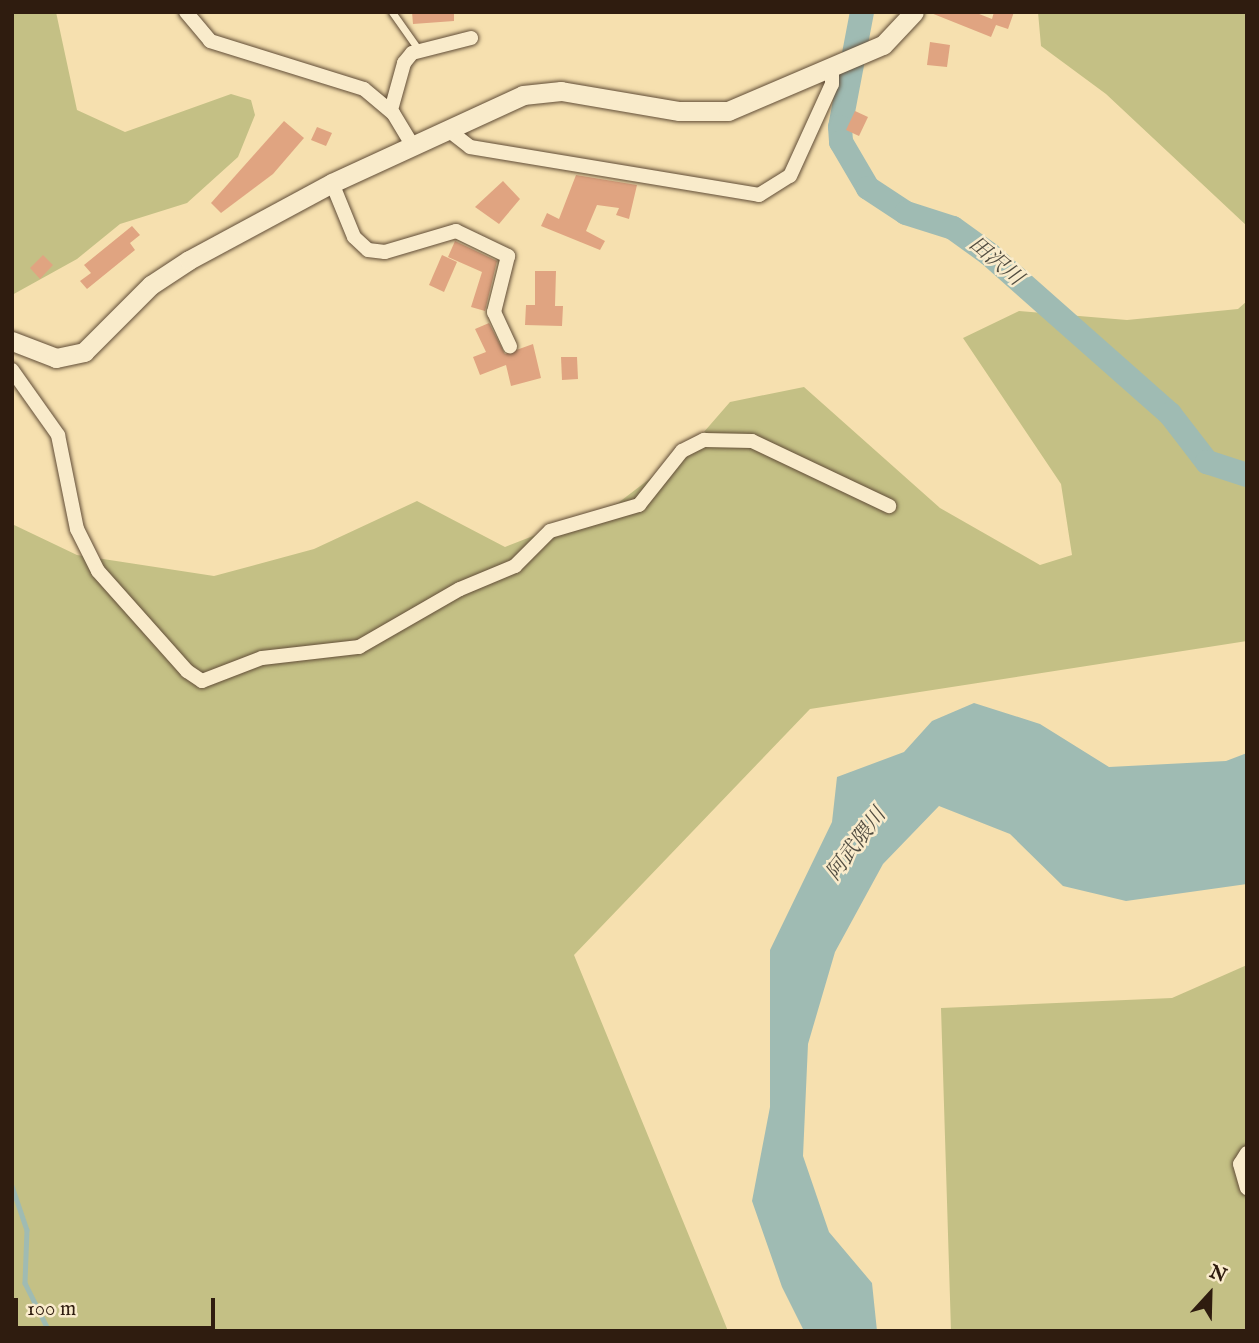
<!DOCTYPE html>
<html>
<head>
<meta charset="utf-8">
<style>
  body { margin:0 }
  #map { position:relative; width:1259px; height:1343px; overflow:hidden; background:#f6e0af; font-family:"IM FELL English","Noto Serif JP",serif }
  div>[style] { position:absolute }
  .green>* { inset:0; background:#c4c085 }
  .water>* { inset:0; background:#9fbbb3 }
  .stream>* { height:4.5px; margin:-2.25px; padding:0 2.25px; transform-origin:2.25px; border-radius:2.25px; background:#9fbbb3 }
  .river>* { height:24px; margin:-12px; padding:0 12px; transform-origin:12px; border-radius:12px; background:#9fbbb3 }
  .building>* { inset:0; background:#e0a481 }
  .roads { filter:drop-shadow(0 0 2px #614d37) drop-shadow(0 0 2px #614d37) }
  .lane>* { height:7px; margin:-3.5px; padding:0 3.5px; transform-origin:3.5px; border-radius:3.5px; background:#f9ebcb }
  .street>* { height:14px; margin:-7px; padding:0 7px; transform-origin:7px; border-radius:7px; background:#f9ebcb }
  .secondary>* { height:19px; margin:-9.5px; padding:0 9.5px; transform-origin:9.5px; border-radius:9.5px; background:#f9ebcb }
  span { translate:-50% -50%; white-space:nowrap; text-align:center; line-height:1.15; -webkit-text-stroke:5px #f9ebcb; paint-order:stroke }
  .water-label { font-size:21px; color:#514c40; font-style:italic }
  .frame { position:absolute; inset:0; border:14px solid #2f1c0f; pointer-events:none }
  .north { position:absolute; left:1175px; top:1259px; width:70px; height:70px; -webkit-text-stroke:5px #f9ebcb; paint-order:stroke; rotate:22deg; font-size:19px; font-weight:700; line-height:28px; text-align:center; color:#2f1c0f }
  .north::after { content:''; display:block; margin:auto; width:24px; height:32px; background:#2f1c0f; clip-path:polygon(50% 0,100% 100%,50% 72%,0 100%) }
  .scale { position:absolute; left:14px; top:1298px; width:201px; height:32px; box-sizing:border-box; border:4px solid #2f1c0f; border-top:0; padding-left:9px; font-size:21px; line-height:24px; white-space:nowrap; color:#2f1c0f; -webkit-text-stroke:5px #f9ebcb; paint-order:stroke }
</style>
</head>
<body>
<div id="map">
  <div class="green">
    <div style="clip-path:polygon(12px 12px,56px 12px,77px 110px,125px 132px,231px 94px,251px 100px,255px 115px,238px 157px,187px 203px,120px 224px,77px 259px,12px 295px)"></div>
    <div style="clip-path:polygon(1038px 12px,1247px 12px,1247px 226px,1106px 94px,1041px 46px)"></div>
    <div style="clip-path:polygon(1247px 301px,1247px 641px,810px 709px,574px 955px,728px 1331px,12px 1331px,12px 524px,77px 555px,214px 576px,314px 549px,417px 501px,505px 547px,618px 503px,690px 448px,730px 402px,804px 387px,940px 508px,1040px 565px,1072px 555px,1061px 484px,963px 338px,1019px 311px,1127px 320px,1238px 309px)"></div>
    <div style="clip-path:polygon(1247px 965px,1247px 1331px,951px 1331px,941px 1008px,1172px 998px)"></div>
  </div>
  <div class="water">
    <div style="clip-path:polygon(974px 703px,1040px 724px,1109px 767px,1226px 761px,1247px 753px,1247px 884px,1126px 901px,1063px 886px,1010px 834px,939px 806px,883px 864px,835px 952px,808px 1044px,803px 1156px,829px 1232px,872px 1283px,877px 1331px,804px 1331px,782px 1287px,752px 1201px,770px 1107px,770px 950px,832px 822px,837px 777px,904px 752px,932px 721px)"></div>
  </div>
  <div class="stream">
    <div style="left:12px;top:1186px;width:46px;rotate:71.2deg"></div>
    <div style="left:27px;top:1230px;width:53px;rotate:92.2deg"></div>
    <div style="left:25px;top:1283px;width:54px;rotate:63.4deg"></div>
  </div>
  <div class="river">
    <div style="left:862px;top:12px;width:117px;rotate:100.8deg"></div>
    <div style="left:840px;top:127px;width:15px;rotate:86deg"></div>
    <div style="left:841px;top:142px;width:53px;rotate:59.6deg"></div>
    <div style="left:868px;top:188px;width:45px;rotate:33.3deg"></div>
    <div style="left:906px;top:213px;width:49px;rotate:17.7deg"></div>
    <div style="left:953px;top:228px;width:44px;rotate:35.8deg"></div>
    <div style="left:989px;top:254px;width:242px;rotate:41.5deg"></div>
    <div style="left:1170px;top:414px;width:61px;rotate:52.4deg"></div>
    <div style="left:1207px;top:462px;width:42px;rotate:18deg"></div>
  </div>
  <div class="building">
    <div style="clip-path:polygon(412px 12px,454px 12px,454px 21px,413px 24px)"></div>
    <div style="clip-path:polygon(974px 12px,992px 19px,994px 12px,1014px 12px,1008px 29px,996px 25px,991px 37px,931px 13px)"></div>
    <div style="clip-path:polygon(930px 42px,950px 45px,947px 67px,927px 65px)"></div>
    <div style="clip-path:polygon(855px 111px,868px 117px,859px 136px,846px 130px)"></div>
    <div style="clip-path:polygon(284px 121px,304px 138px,273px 174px,221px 213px,211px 203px)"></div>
    <div style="clip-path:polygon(317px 127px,332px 133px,326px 146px,311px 140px)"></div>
    <div style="clip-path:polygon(576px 175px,637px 185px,629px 219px,616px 215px,619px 208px,597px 205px,586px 231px,605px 241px,600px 250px,541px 226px,547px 213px,559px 219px)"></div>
    <div style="clip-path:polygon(503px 181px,520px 199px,499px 224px,475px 207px)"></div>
    <div style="clip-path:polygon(132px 226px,140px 235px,130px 243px,135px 250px,87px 289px,80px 281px,91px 273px,84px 265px)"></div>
    <div style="clip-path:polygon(455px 241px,497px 261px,485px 311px,471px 307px,482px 272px,448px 257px)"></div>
    <div style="clip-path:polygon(43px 255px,53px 265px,40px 279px,30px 268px)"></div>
    <div style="clip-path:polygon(442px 255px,457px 262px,444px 292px,429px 285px)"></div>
    <div style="clip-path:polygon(535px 271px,556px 271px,555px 306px,563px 306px,562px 326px,525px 325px,526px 305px,535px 305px)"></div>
    <div style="clip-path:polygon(489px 323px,505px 354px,533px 344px,541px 378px,511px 386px,506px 365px,480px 375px,473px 357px,486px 352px,475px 329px)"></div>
    <div style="clip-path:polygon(561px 357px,577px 357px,578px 379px,562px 380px)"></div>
  </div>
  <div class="roads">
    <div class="lane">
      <div style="left:392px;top:12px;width:45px;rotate:54.9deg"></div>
    </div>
    <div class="street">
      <div style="left:186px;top:12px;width:38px;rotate:50deg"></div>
      <div style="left:210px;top:41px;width:161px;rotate:17.3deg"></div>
      <div style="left:364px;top:89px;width:38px;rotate:40deg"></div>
      <div style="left:393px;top:113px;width:37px;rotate:59deg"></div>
      <div style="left:391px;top:110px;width:49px;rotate:-74.5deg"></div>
      <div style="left:404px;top:63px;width:13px;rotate:-51deg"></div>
      <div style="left:412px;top:53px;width:61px;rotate:-14.3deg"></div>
      <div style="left:447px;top:129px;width:29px;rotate:38deg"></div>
      <div style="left:470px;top:147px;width:293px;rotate:9.4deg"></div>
      <div style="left:759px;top:195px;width:36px;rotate:-32deg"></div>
      <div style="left:790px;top:176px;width:101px;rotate:-65.5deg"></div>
      <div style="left:832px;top:84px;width:15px;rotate:-90deg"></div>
      <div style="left:332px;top:183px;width:58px;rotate:67.8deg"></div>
      <div style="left:354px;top:237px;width:19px;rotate:43deg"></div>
      <div style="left:368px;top:250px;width:17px;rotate:7deg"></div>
      <div style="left:385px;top:252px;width:74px;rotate:-16.5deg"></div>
      <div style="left:456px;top:231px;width:58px;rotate:25.7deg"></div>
      <div style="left:508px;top:256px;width:58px;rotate:104deg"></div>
      <div style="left:494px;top:312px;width:38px;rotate:65deg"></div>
      <div style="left:12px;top:370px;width:80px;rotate:54.7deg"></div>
      <div style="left:58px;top:435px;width:96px;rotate:78.6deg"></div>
      <div style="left:77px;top:529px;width:47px;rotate:63.4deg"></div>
      <div style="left:98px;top:571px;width:134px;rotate:48.3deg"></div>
      <div style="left:187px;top:671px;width:18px;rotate:34deg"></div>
      <div style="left:202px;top:681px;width:64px;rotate:-21deg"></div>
      <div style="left:262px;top:658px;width:98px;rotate:-6.5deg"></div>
      <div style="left:359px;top:647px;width:116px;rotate:-29.9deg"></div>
      <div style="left:460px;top:589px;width:60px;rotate:-22.7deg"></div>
      <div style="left:515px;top:566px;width:49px;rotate:-45deg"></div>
      <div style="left:550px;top:531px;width:93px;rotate:-16.3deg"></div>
      <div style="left:639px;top:505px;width:69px;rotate:-51.5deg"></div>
      <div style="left:682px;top:451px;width:25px;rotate:-27deg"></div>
      <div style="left:704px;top:440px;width:48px;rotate:1.2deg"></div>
      <div style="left:752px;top:441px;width:152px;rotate:25.4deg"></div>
      <div style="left:1247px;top:1153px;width:13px;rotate:122deg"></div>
      <div style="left:1240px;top:1164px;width:25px;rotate:74deg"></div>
    </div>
    <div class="secondary">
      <div style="left:12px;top:341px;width:47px;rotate:21.1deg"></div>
      <div style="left:56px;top:358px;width:29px;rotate:-12deg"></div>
      <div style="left:84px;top:352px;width:95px;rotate:-45deg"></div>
      <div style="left:151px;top:285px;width:45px;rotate:-33.3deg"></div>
      <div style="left:189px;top:260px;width:162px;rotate:-28.3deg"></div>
      <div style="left:332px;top:183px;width:210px;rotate:-24.7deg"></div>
      <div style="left:523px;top:95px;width:38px;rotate:-6deg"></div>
      <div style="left:561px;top:91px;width:120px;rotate:9.6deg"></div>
      <div style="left:679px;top:111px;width:49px"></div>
      <div style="left:728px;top:111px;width:168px;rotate:-23.1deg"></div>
      <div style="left:883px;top:45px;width:45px;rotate:-46.8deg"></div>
    </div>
  </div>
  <div class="water-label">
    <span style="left:995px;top:262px;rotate:40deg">田沢川</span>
    <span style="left:857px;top:845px;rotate:-53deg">阿武隈川</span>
  </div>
  <div class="frame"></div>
  <div class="north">N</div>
  <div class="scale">100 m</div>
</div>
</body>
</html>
